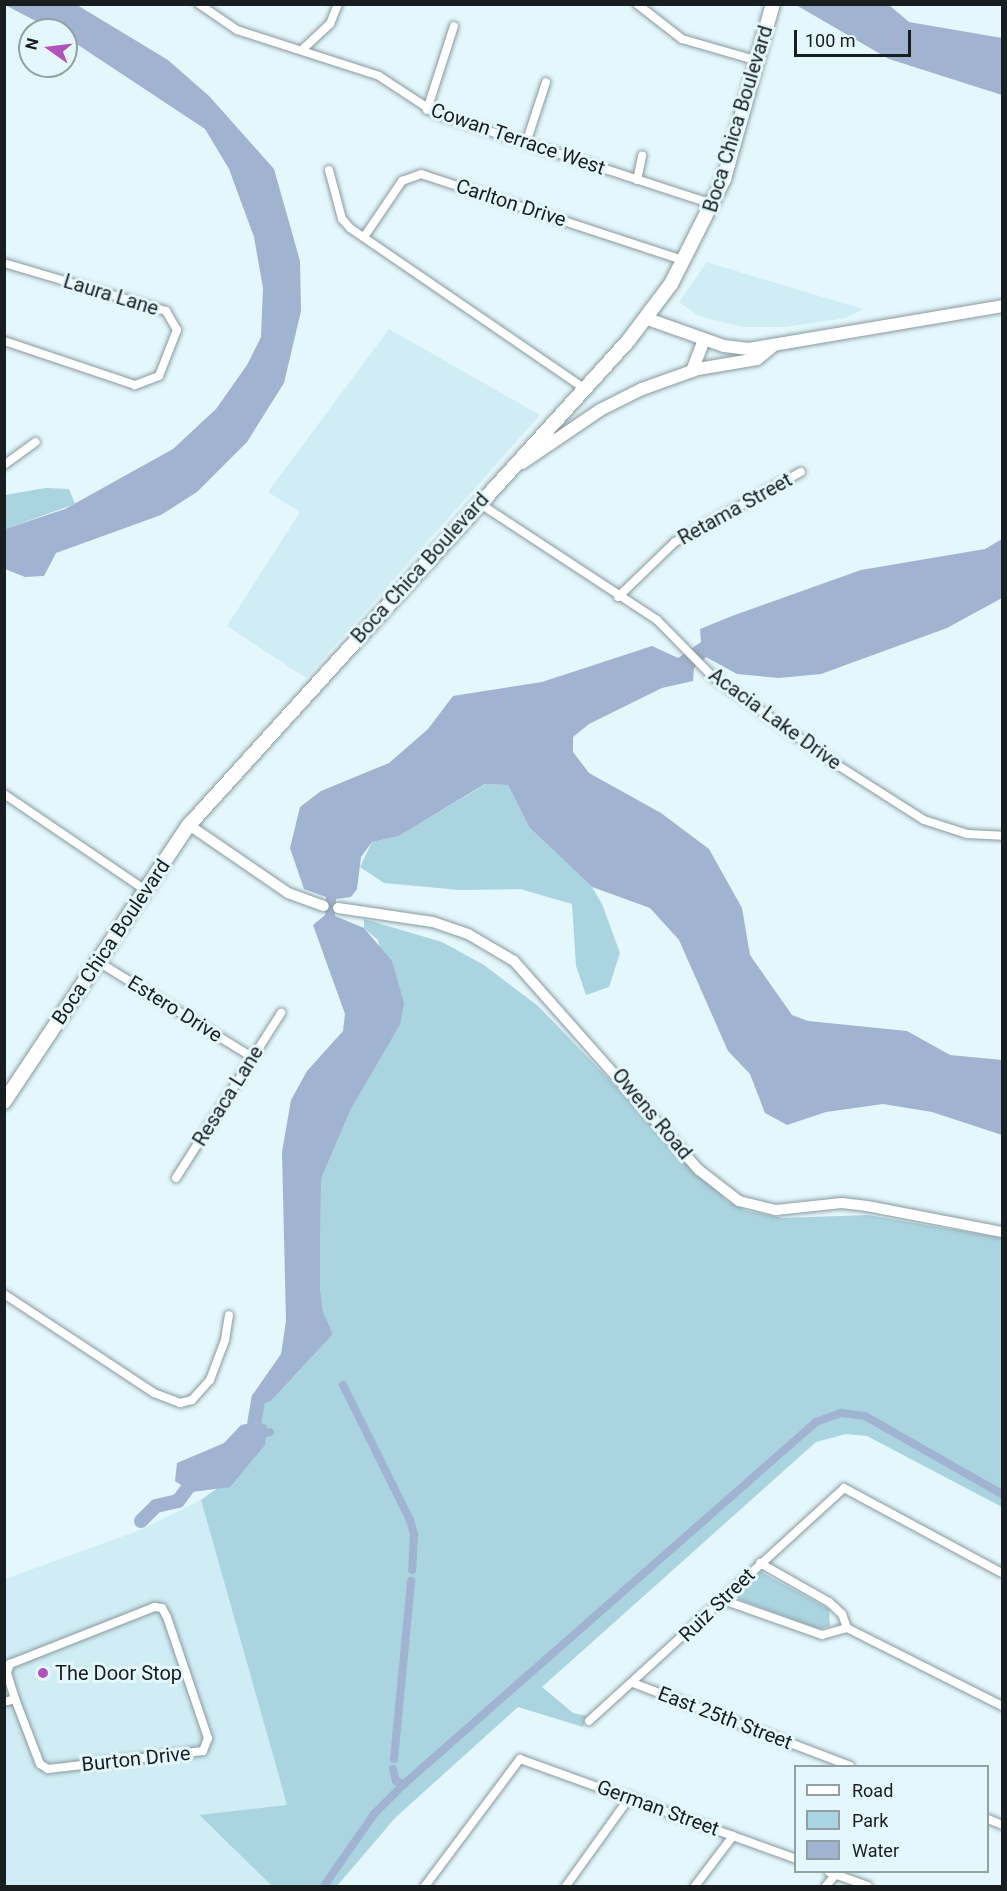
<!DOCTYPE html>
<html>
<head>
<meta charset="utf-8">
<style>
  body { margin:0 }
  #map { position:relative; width:1007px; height:1891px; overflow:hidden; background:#e4f7fc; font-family:Roboto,sans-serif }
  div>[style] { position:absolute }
  .built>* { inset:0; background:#d0ecf4 }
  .green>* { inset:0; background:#aad4df }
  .water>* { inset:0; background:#a0b3d0 }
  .canal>* { height:8px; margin:-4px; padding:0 4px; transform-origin:4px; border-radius:4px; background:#a0b3d0 }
  .river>* { height:14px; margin:-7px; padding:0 7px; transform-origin:7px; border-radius:7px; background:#a0b3d0 }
  .roads { filter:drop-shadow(0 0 2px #899a9f) drop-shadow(0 0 2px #899a9f) }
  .minor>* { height:8px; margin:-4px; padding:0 4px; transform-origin:4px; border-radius:4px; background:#fff }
  .tertiary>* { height:10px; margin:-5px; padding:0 5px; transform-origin:5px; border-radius:5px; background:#fff }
  .secondary>* { height:12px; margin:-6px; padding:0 6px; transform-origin:6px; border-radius:6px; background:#fff }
  .primary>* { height:14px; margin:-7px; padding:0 7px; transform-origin:7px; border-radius:7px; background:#fff }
  .dots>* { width:16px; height:16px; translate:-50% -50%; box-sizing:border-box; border:3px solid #e4f7fc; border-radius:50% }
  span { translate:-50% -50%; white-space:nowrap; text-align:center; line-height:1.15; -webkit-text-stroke:6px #e4f7fc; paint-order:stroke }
  .street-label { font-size:20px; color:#181e20 }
  .poi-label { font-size:20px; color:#181e20 }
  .left { translate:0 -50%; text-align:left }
  .frame { position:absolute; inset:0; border:6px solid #181e20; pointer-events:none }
  .legend { position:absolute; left:794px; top:1765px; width:195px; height:108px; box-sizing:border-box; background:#e4f7fc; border:2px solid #92a0a4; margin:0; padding:8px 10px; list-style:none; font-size:18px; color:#181e20 }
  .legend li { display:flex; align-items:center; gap:12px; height:30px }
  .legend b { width:30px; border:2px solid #92a0a4 }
  .north { position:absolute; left:18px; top:18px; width:60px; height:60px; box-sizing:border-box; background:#e4f7fc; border:2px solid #92a0a4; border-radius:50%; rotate:284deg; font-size:16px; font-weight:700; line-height:24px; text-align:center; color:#181e20 }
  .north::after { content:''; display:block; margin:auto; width:21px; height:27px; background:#b253bb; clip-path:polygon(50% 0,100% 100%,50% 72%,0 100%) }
  .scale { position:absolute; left:794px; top:30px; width:117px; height:27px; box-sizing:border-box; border:3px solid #181e20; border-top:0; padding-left:8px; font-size:18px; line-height:21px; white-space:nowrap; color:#181e20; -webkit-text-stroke:4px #e4f7fc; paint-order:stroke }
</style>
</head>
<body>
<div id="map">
  <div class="built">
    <div style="clip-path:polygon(707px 262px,769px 281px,863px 309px,846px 318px,786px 327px,743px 327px,699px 316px,679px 302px)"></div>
    <div style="clip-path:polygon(389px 329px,540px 415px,306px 678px,227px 626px,300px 512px,268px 492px)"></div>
    <div style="clip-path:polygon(201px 1500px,287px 1805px,199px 1816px,272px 1886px,5px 1886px,5px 1579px,140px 1530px)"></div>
  </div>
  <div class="green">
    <div style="clip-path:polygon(46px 488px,69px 489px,75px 504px,5px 529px,5px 495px)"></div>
    <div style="clip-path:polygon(486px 784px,508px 785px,529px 827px,592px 887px,602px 904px,620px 953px,609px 987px,586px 995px,576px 966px,572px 904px,520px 889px,460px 890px,384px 883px,360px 867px,372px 842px,399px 836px)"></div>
    <div style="clip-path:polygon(364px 919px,442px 942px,484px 965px,538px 1006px,727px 1201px,747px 1211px,783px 1218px,868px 1215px,1002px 1238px,1002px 1507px,867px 1436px,846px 1434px,816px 1442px,542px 1687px,573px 1713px,587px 1716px,583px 1727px,518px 1707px,395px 1818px,337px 1886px,272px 1886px,199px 1815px,287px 1805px,201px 1500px,223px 1484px,267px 1426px,258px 1422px,263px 1404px,271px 1401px,333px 1334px,323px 1313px,320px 1287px,321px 1179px,351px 1109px,400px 1025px,378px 940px,364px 928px)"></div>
    <div style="clip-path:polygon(761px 1572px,829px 1609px,830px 1626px,819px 1629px,735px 1598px)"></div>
  </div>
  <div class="water">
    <div style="clip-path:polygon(5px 5px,77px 5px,168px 60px,209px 96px,274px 169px,300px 261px,301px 311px,284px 383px,247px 442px,197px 492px,161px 515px,56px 553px,44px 576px,25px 577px,5px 569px,5px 529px,65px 509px,173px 449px,216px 409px,247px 365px,261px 337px,263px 288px,254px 237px,229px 169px,205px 129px,66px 37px,66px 30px,53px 30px)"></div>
    <div style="clip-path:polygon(796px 5px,889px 5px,909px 22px,1002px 38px,1002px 95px,889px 59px)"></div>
    <div style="clip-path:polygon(1002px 539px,1002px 598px,947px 628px,821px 674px,779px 678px,737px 674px,706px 657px,694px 668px,693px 681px,662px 688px,589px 724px,573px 737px,573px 752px,589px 773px,661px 813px,709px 849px,742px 908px,750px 955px,792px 1015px,808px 1021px,907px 1031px,950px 1055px,1002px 1060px,1002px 1135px,932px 1112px,883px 1104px,826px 1112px,787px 1125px,765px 1113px,750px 1074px,728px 1051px,679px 940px,650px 908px,592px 887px,529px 827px,508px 785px,485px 784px,399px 836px,372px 842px,361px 857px,357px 889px,351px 897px,336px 899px,335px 916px,364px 928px,392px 961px,404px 1003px,400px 1025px,351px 1109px,321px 1179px,320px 1287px,323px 1312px,333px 1334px,271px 1401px,263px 1404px,251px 1397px,281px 1354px,286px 1321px,282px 1152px,291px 1100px,307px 1071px,343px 1031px,345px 1014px,313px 925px,325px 915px,326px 897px,304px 889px,290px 848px,300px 807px,321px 791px,389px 763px,428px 729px,453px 696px,542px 682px,652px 646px,678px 658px,701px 642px,700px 629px,732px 616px,861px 570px,985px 549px)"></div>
    <div style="clip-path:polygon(258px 1422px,267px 1425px,265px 1445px,230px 1487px,192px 1492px,175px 1481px,177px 1463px,224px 1443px,241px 1425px)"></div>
  </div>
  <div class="canal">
    <div style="left:343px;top:1385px;width:151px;rotate:63.6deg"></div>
    <div style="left:410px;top:1520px;width:15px;rotate:74deg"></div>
    <div style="left:414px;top:1534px;width:36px;rotate:93deg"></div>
    <div style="left:266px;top:1433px;width:4px;rotate:-14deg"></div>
    <div style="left:394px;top:1759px;width:179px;rotate:-84.5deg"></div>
    <div style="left:393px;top:1769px;width:12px;rotate:76deg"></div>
    <div style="left:396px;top:1781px;width:9px;rotate:21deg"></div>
    <div style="left:324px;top:1886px;width:88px;rotate:-55.2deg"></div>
    <div style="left:374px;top:1814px;width:42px;rotate:-45deg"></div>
    <div style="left:404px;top:1784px;width:548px;rotate:-41.3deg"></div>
    <div style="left:816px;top:1422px;width:27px;rotate:-20deg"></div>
    <div style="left:841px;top:1413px;width:24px;rotate:7deg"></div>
    <div style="left:865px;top:1416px;width:158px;rotate:29.7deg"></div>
  </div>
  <div class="river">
    <div style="left:251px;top:1442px;width:42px;rotate:-80.3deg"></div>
    <div style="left:258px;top:1401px;width:17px;rotate:-57deg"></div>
    <div style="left:141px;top:1521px;width:21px;rotate:-45deg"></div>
    <div style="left:156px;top:1506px;width:23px;rotate:-13deg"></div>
    <div style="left:178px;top:1501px;width:31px;rotate:-53deg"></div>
  </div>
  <div class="roads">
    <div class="minor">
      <div style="left:199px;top:4px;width:46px;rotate:34.4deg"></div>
      <div style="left:237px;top:30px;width:149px;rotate:17.9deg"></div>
      <div style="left:379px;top:76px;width:69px;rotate:33.2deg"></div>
      <div style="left:437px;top:114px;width:290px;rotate:18.1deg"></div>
      <div style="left:637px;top:4px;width:57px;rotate:37.9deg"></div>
      <div style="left:682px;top:39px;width:79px;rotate:16.1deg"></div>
      <div style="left:303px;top:49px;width:37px;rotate:-43deg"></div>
      <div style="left:330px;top:24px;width:22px;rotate:-68deg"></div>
      <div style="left:427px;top:110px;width:88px;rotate:-72.2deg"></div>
      <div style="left:526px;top:143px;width:64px;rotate:-71.8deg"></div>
      <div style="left:329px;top:170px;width:51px;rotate:75.1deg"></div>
      <div style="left:342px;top:219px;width:12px;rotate:48deg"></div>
      <div style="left:350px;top:228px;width:283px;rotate:34.4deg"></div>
      <div style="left:637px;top:180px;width:25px;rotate:-78deg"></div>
      <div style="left:364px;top:237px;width:68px;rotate:-55.8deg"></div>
      <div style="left:402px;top:181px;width:20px;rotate:-20deg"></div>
      <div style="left:421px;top:174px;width:278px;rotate:18.2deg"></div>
      <div style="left:4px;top:263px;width:169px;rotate:16.5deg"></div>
      <div style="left:166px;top:311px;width:22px;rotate:60deg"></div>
      <div style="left:177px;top:330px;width:49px;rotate:111.4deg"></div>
      <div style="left:159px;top:376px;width:26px;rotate:159deg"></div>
      <div style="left:135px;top:385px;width:138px;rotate:-161.4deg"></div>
      <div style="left:4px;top:465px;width:39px;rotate:-36deg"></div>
      <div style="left:479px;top:503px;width:213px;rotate:33.3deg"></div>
      <div style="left:657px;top:620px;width:78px;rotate:45.5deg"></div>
      <div style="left:712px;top:676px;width:152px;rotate:35.4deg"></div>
      <div style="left:836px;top:764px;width:104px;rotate:32.5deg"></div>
      <div style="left:924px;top:820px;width:45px;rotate:18deg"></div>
      <div style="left:967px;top:834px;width:35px;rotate:3deg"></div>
      <div style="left:618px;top:597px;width:79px;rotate:-44deg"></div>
      <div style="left:675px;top:542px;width:144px;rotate:-29.1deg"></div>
      <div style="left:4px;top:794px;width:171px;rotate:34.2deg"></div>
      <div style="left:97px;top:961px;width:182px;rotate:31.8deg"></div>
      <div style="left:176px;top:1178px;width:196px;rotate:-57.5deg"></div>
      <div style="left:4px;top:1294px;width:180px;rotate:33.4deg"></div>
      <div style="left:154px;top:1393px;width:28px;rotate:21deg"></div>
      <div style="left:180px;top:1403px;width:12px;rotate:-14deg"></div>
      <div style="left:192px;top:1400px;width:27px;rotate:-48deg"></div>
      <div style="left:210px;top:1380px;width:43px;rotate:-69.4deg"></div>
      <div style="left:225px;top:1340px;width:25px;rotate:-81deg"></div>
      <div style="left:760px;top:1563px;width:79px;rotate:29.5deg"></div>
      <div style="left:829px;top:1602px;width:18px;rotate:43deg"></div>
      <div style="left:842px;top:1614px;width:15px;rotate:70deg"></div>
      <div style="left:847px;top:1628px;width:174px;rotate:26.7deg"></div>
      <div style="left:723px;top:1600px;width:105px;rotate:19.5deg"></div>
      <div style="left:822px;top:1635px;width:26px;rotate:-16deg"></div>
      <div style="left:155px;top:1607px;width:7px;rotate:8deg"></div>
      <div style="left:162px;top:1608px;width:10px;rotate:61deg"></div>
      <div style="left:167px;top:1617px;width:128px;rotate:71.3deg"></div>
      <div style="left:208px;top:1738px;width:14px;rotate:111deg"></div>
      <div style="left:203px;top:1751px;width:156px;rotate:173.4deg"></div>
      <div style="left:48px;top:1769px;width:9px;rotate:-148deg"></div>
      <div style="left:40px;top:1764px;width:70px;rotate:-111deg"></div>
      <div style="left:15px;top:1699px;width:28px;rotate:-107deg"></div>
      <div style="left:7px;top:1672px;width:9px;rotate:-69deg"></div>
      <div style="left:10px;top:1664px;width:156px;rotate:-21.5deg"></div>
      <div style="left:633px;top:1683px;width:232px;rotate:20.9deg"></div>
      <div style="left:4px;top:1702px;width:11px;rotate:-15deg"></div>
      <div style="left:589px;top:1721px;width:345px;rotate:-42.4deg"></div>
      <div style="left:844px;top:1488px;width:179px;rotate:28.3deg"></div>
      <div style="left:988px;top:1819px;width:15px;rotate:23deg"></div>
      <div style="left:829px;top:1872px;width:41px;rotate:19.7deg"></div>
      <div style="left:425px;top:1886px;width:159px;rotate:-53.2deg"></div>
      <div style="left:520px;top:1759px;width:294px;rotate:19.9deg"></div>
      <div style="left:566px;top:1886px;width:110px;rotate:-54.3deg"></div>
      <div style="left:695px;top:1886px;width:63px;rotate:-52.8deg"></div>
      <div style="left:826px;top:1886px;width:16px;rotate:-50deg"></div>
    </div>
    <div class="tertiary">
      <div style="left:189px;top:825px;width:120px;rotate:34.5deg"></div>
      <div style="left:288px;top:893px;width:38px;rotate:20deg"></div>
      <div style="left:338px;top:908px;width:96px;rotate:8.4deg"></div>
      <div style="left:433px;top:922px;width:37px;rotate:19deg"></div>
      <div style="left:468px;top:934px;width:53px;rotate:30.4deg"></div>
      <div style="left:514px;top:961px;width:279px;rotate:48.5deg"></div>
      <div style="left:699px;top:1170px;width:51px;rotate:37.8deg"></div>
      <div style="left:739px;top:1201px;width:38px;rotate:14deg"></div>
      <div style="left:776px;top:1210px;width:66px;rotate:-6.1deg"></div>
      <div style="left:842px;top:1203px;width:25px;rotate:7deg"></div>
      <div style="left:867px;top:1206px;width:137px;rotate:10.9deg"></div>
    </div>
    <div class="secondary">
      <div style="left:645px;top:318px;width:84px;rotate:19.5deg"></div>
      <div style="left:724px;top:346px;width:25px;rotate:7deg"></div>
      <div style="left:749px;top:349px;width:257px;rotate:-9.6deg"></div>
      <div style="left:692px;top:371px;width:33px;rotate:-69deg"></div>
      <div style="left:522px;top:463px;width:94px;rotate:-34.2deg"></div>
      <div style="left:600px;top:410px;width:47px;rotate:-26.6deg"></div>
      <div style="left:642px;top:389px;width:59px;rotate:-19.7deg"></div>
      <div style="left:698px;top:369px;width:60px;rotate:-9.6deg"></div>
      <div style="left:757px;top:359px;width:19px;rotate:-39deg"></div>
    </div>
    <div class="primary">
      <div style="left:4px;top:1102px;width:333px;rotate:-56.3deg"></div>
      <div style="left:189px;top:825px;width:653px;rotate:-47.79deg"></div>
      <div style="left:628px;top:341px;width:71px;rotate:-53deg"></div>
      <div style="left:671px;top:284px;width:118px;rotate:-63.2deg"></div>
      <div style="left:724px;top:179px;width:182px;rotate:-74.4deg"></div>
    </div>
  </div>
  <div class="dots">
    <div style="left:43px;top:1673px;background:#b253bb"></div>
  </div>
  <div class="street-label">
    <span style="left:738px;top:119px;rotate:-73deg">Boca Chica Boulevard</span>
    <span style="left:518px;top:139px;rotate:19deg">Cowan Terrace West</span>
    <span style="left:511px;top:203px;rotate:18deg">Carlton Drive</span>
    <span style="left:111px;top:295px;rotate:17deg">Laura Lane</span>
    <span style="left:735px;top:509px;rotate:-29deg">Retama Street</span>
    <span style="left:420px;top:568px;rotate:-48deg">Boca Chica Boulevard</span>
    <span style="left:775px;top:719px;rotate:36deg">Acacia Lake Drive</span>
    <span style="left:111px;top:942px;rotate:-56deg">Boca Chica Boulevard</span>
    <span style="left:175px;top:1009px;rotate:32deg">Estero Drive</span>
    <span style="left:228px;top:1096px;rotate:-58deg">Resaca Lane</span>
    <span style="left:652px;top:1114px;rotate:50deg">Owens Road</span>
    <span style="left:717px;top:1605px;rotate:-44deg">Ruiz Street</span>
    <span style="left:725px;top:1718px;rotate:21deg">East 25th Street</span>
    <span style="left:136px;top:1759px;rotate:-6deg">Burton Drive</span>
    <span style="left:658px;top:1808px;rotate:20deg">German Street</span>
  </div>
  <div class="poi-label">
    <span class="left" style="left:55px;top:1673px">The Door Stop</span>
  </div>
  <div class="frame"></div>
  <ul class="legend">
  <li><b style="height:8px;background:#fff"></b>Road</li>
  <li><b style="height:16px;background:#aad4df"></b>Park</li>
  <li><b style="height:16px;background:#a0b3d0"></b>Water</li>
  </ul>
  <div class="north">N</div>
  <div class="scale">100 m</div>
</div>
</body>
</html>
